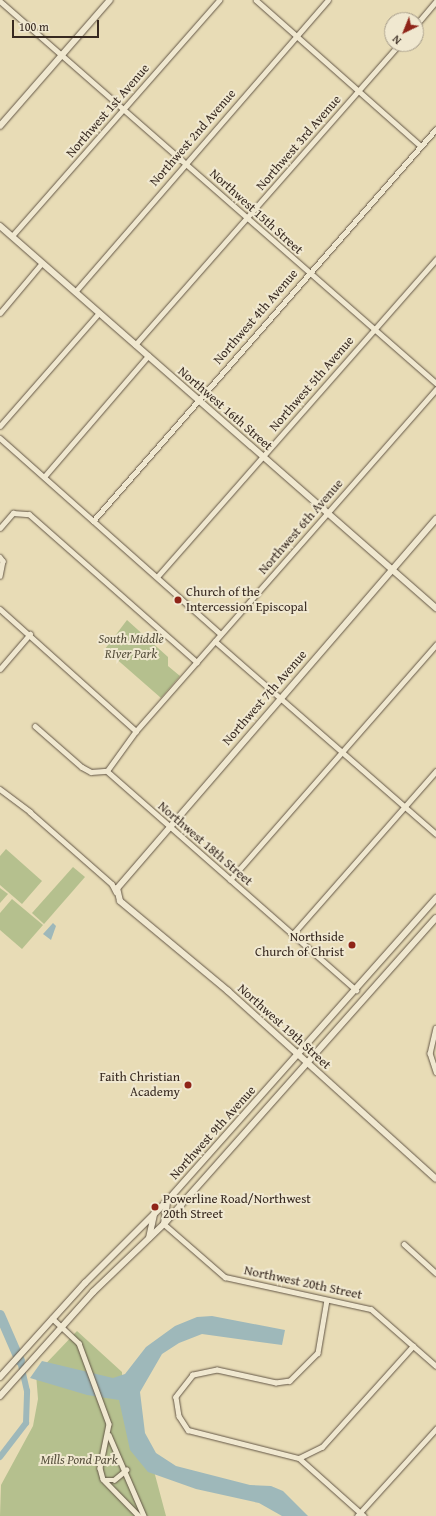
<!DOCTYPE html>
<html>
<head>
<meta charset="utf-8">
<style>
  body { margin:0 }
  #map { position:relative; width:436px; height:1516px; overflow:hidden; background:#e8dcb6; font-family:"Gentium Book Plus",serif }
  div>[style] { position:absolute }
  .green>* { inset:0; background:#b5c08e }
  .water>* { inset:0; background:#9eb8ba }
  .canal>* { height:6px; margin:-3px; padding:0 3px; transform-origin:3px; border-radius:3px; background:#9eb8ba }
  .river>* { height:10px; margin:-5px; padding:0 5px; transform-origin:5px; border-radius:5px; background:#9eb8ba }
  .roads { filter:drop-shadow(0 0 1px #635646) drop-shadow(0 0 1px #635646) }
  .street>* { height:4.5px; margin:-2.25px; padding:0 2.25px; transform-origin:2.25px; border-radius:2.25px; background:#f0e8d0 }
  .secondary>* { height:6px; margin:-3px; padding:0 3px; transform-origin:3px; border-radius:3px; background:#f0e8d0 }
  .dots>* { width:11px; height:11px; translate:-50% -50%; box-sizing:border-box; border:2px solid #f0e8d0; border-radius:50% }
  span { translate:-50% -50%; white-space:nowrap; text-align:center; line-height:1.15; -webkit-text-stroke:4px #f0e8d0; paint-order:stroke }
  .street-label { font-size:13px; color:#372920 }
  .poi-label { font-size:13px; color:#372920 }
  .left { translate:0 -50%; text-align:left }
  .right { translate:-100% -50%; text-align:right }
  .park-label { font-size:13px; color:#564f3c; font-style:italic }
  .north { position:absolute; left:384px; top:12px; width:40px; height:40px; box-sizing:border-box; background:#f0e8d0; border:1px solid #a69c8a; border-radius:50%; rotate:223deg; font-size:11px; font-weight:700; line-height:16px; text-align:center; color:#372920 }
  .north::after { content:''; display:block; margin:auto; width:14px; height:18px; background:#8f2418; clip-path:polygon(50% 0,100% 100%,50% 72%,0 100%) }
  .scale { position:absolute; left:12px; top:20px; width:87px; height:18px; box-sizing:border-box; border:2px solid #372920; border-top:0; padding-left:5px; font-size:12px; line-height:14px; white-space:nowrap; color:#372920; -webkit-text-stroke:3px #f0e8d0; paint-order:stroke }
</style>
</head>
<body>
<div id="map">
  <div class="green">
    <div style="clip-path:polygon(127px 620px,168px 657px,168px 666px,180px 676px,161px 698px,105px 649px)"></div>
    <div style="clip-path:polygon(6px 849px,42px 881px,22px 904px,0 885px,0 856px)"></div>
    <div style="clip-path:polygon(73px 867px,85px 877px,44px 924px,32px 913px)"></div>
    <div style="clip-path:polygon(0 888px,8px 894px,0 903px)"></div>
    <div style="clip-path:polygon(12px 899px,43px 925px,22px 949px,0 930px,0 913px)"></div>
    <div style="clip-path:polygon(77px 1331px,122px 1372px,123px 1402px,154px 1471px,166px 1516px,0 1516px,1px 1485px,33px 1426px,38px 1399px,36px 1374px)"></div>
  </div>
  <div class="water">
    <div style="clip-path:polygon(53px 923px,56px 926px,51px 940px,43px 934px)"></div>
    <div style="clip-path:polygon(212px 1316px,285px 1330px,282px 1345px,202px 1334px,179px 1343px,162px 1354px,140px 1392px,145px 1433px,156px 1453px,176px 1466px,250px 1485px,271px 1486px,283px 1491px,308px 1516px,282px 1516px,259px 1503px,196px 1489px,148px 1472px,130px 1450px,119px 1400px,87px 1395px,30px 1378px,42px 1361px,113px 1378px,125px 1374px,146px 1347px,175px 1326px,197px 1317px)"></div>
  </div>
  <div class="canal">
    <div style="left:0;top:1457px;width:43px;rotate:-52.6deg"></div>
    <div style="left:26px;top:1423px;width:32px;rotate:-88deg"></div>
    <div style="left:27px;top:1391px;width:31px;rotate:-103deg"></div>
  </div>
  <div class="river">
    <div style="left:0;top:1315px;width:50px;rotate:66.5deg"></div>
  </div>
  <div class="roads">
    <div class="street">
      <div style="left:256px;top:0;width:220px;rotate:41.5deg"></div>
      <div style="left:0;top:1px;width:580px;rotate:41.22deg"></div>
      <div style="left:416px;top:25px;width:31px;rotate:-50deg"></div>
      <div style="left:12px;top:236px;width:314px;rotate:-48.7deg"></div>
      <div style="left:75px;top:292px;width:386px;rotate:-49.1deg"></div>
      <div style="left:0;top:313px;width:65px;rotate:-50deg"></div>
      <div style="left:135px;top:345px;width:400px;rotate:-48.7deg"></div>
      <div style="left:0;top:426px;width:150px;rotate:-48.8deg"></div>
      <div style="left:0;top:438px;width:295px;rotate:41.6deg"></div>
      <div style="left:44px;top:477px;width:160px;rotate:-49.3deg"></div>
      <div style="left:93px;top:521px;width:521px;rotate:-48.81deg"></div>
      <div style="left:0;top:528px;width:20px;rotate:-49deg"></div>
      <div style="left:13px;top:513px;width:16px;rotate:4deg"></div>
      <div style="left:29px;top:514px;width:224px;rotate:41.4deg"></div>
      <div style="left:0;top:557px;width:5px;rotate:53deg"></div>
      <div style="left:3px;top:561px;width:15px;rotate:101deg"></div>
      <div style="left:157px;top:577px;width:423px;rotate:-48.7deg"></div>
      <div style="left:0;top:609px;width:183px;rotate:41.9deg"></div>
      <div style="left:215px;top:641px;width:293px;rotate:41.1deg"></div>
      <div style="left:0;top:669px;width:46px;rotate:-49.4deg"></div>
      <div style="left:35px;top:726px;width:62px;rotate:41.1deg"></div>
      <div style="left:82px;top:767px;width:10px;rotate:29deg"></div>
      <div style="left:91px;top:772px;width:16px;rotate:-4deg"></div>
      <div style="left:107px;top:771px;width:49px;rotate:-54.1deg"></div>
      <div style="left:136px;top:731px;width:455px;rotate:-48.7deg"></div>
      <div style="left:107px;top:771px;width:332px;rotate:41.3deg"></div>
      <div style="left:0;top:789px;width:38px;rotate:37deg"></div>
      <div style="left:30px;top:812px;width:109px;rotate:41.3deg"></div>
      <div style="left:112px;top:884px;width:9px;rotate:63deg"></div>
      <div style="left:230px;top:880px;width:313px;rotate:-48.8deg"></div>
      <div style="left:292px;top:935px;width:218px;rotate:-48.7deg"></div>
      <div style="left:436px;top:1028px;width:26px;rotate:103deg"></div>
      <div style="left:430px;top:1053px;width:20px;rotate:72deg"></div>
      <div style="left:164px;top:1224px;width:81px;rotate:41deg"></div>
      <div style="left:225px;top:1277px;width:149px;rotate:12.4deg"></div>
      <div style="left:371px;top:1309px;width:86px;rotate:41.2deg"></div>
      <div style="left:404px;top:1244px;width:43px;rotate:42.2deg"></div>
      <div style="left:327px;top:1300px;width:54px;rotate:99.6deg"></div>
      <div style="left:318px;top:1353px;width:40px;rotate:135deg"></div>
      <div style="left:290px;top:1381px;width:14px;rotate:172deg"></div>
      <div style="left:276px;top:1383px;width:60px;rotate:-167.6deg"></div>
      <div style="left:217px;top:1370px;width:25px;rotate:168deg"></div>
      <div style="left:193px;top:1375px;width:28px;rotate:128deg"></div>
      <div style="left:176px;top:1397px;width:19px;rotate:81deg"></div>
      <div style="left:179px;top:1416px;width:17px;rotate:57deg"></div>
      <div style="left:188px;top:1430px;width:114px;rotate:14.2deg"></div>
      <div style="left:299px;top:1458px;width:87px;rotate:41.7deg"></div>
      <div style="left:52px;top:1318px;width:37px;rotate:43deg"></div>
      <div style="left:79px;top:1343px;width:86px;rotate:69.7deg"></div>
      <div style="left:109px;top:1424px;width:45px;rotate:101.6deg"></div>
      <div style="left:100px;top:1468px;width:11px;rotate:75deg"></div>
      <div style="left:103px;top:1479px;width:52px;rotate:45.8deg"></div>
      <div style="left:109px;top:1435px;width:88px;rotate:66.6deg"></div>
      <div style="left:299px;top:1458px;width:25px;rotate:-26deg"></div>
      <div style="left:322px;top:1447px;width:136px;rotate:-48deg"></div>
      <div style="left:104px;top:1480px;width:10px"></div>
      <div style="left:114px;top:1480px;width:16px;rotate:-40deg"></div>
      <div style="left:357px;top:1516px;width:118px;rotate:-47.8deg"></div>
    </div>
    <div class="secondary">
      <div style="left:0;top:126px;width:167px;rotate:-48.9deg"></div>
      <div style="left:0;top:226px;width:580px;rotate:41.22deg"></div>
      <div style="left:436px;top:519px;width:488px;rotate:130.8deg"></div>
      <div style="left:117px;top:888px;width:13px;rotate:77deg"></div>
      <div style="left:120px;top:901px;width:141px;rotate:39.8deg"></div>
      <div style="left:228px;top:991px;width:280px;rotate:42.1deg"></div>
      <div style="left:164px;top:1224px;width:21px;rotate:-82deg"></div>
      <div style="left:149px;top:1238px;width:25px;rotate:-78deg"></div>
      <div style="left:0;top:1377px;width:127px;rotate:-47.9deg"></div>
      <div style="left:85px;top:1283px;width:117px;rotate:-45deg"></div>
      <div style="left:168px;top:1200px;width:404px;rotate:-48.4deg"></div>
      <div style="left:0;top:1396px;width:140px;rotate:-48.2deg"></div>
      <div style="left:93px;top:1292px;width:98px;rotate:-43.8deg"></div>
      <div style="left:164px;top:1224px;width:409px;rotate:-48.4deg"></div>
    </div>
  </div>
  <div class="dots">
    <div style="left:178px;top:600px;background:#8f2418"></div>
    <div style="left:352px;top:945px;background:#8f2418"></div>
    <div style="left:188px;top:1085px;background:#8f2418"></div>
    <div style="left:155px;top:1207px;background:#8f2418"></div>
  </div>
  <div class="street-label">
    <span style="left:108px;top:111px;rotate:-49deg">Northwest 1st Avenue</span>
    <span style="left:193px;top:138px;rotate:-49deg">Northwest 2nd Avenue</span>
    <span style="left:299px;top:143px;rotate:-49deg">Northwest 3rd Avenue</span>
    <span style="left:256px;top:212px;rotate:42deg">Northwest 15th Street</span>
    <span style="left:256px;top:317px;rotate:-49deg">Northwest 4th Avenue</span>
    <span style="left:312px;top:384px;rotate:-49deg">Northwest 5th Avenue</span>
    <span style="left:225px;top:409px;rotate:41deg">Northwest 16th Street</span>
    <span style="left:301px;top:527px;rotate:-49deg">Northwest 6th Avenue</span>
    <span style="left:265px;top:698px;rotate:-49deg">Northwest 7th Avenue</span>
    <span style="left:205px;top:844px;rotate:41deg">Northwest 18th Street</span>
    <span style="left:284px;top:1027px;rotate:42deg">Northwest 19th Street</span>
    <span style="left:213px;top:1133px;rotate:-48deg">Northwest 9th Avenue</span>
    <span style="left:303px;top:1283px;rotate:12deg">Northwest 20th Street</span>
  </div>
  <div class="poi-label">
    <span class="left" style="left:186px;top:600px">Church of the<br>Intercession Episcopal</span>
    <span class="right" style="left:344px;top:945px">Northside<br>Church of Christ</span>
    <span class="right" style="left:180px;top:1085px">Faith Christian<br>Academy</span>
    <span class="left" style="left:163px;top:1207px">Powerline Road/Northwest<br>20th Street</span>
  </div>
  <div class="park-label">
    <span style="left:131px;top:647px">South Middle<br>RIver Park</span>
    <span style="left:79px;top:1460px">Mills Pond Park</span>
  </div>
  <div class="north">N</div>
  <div class="scale">100 m</div>
</div>
</body>
</html>
